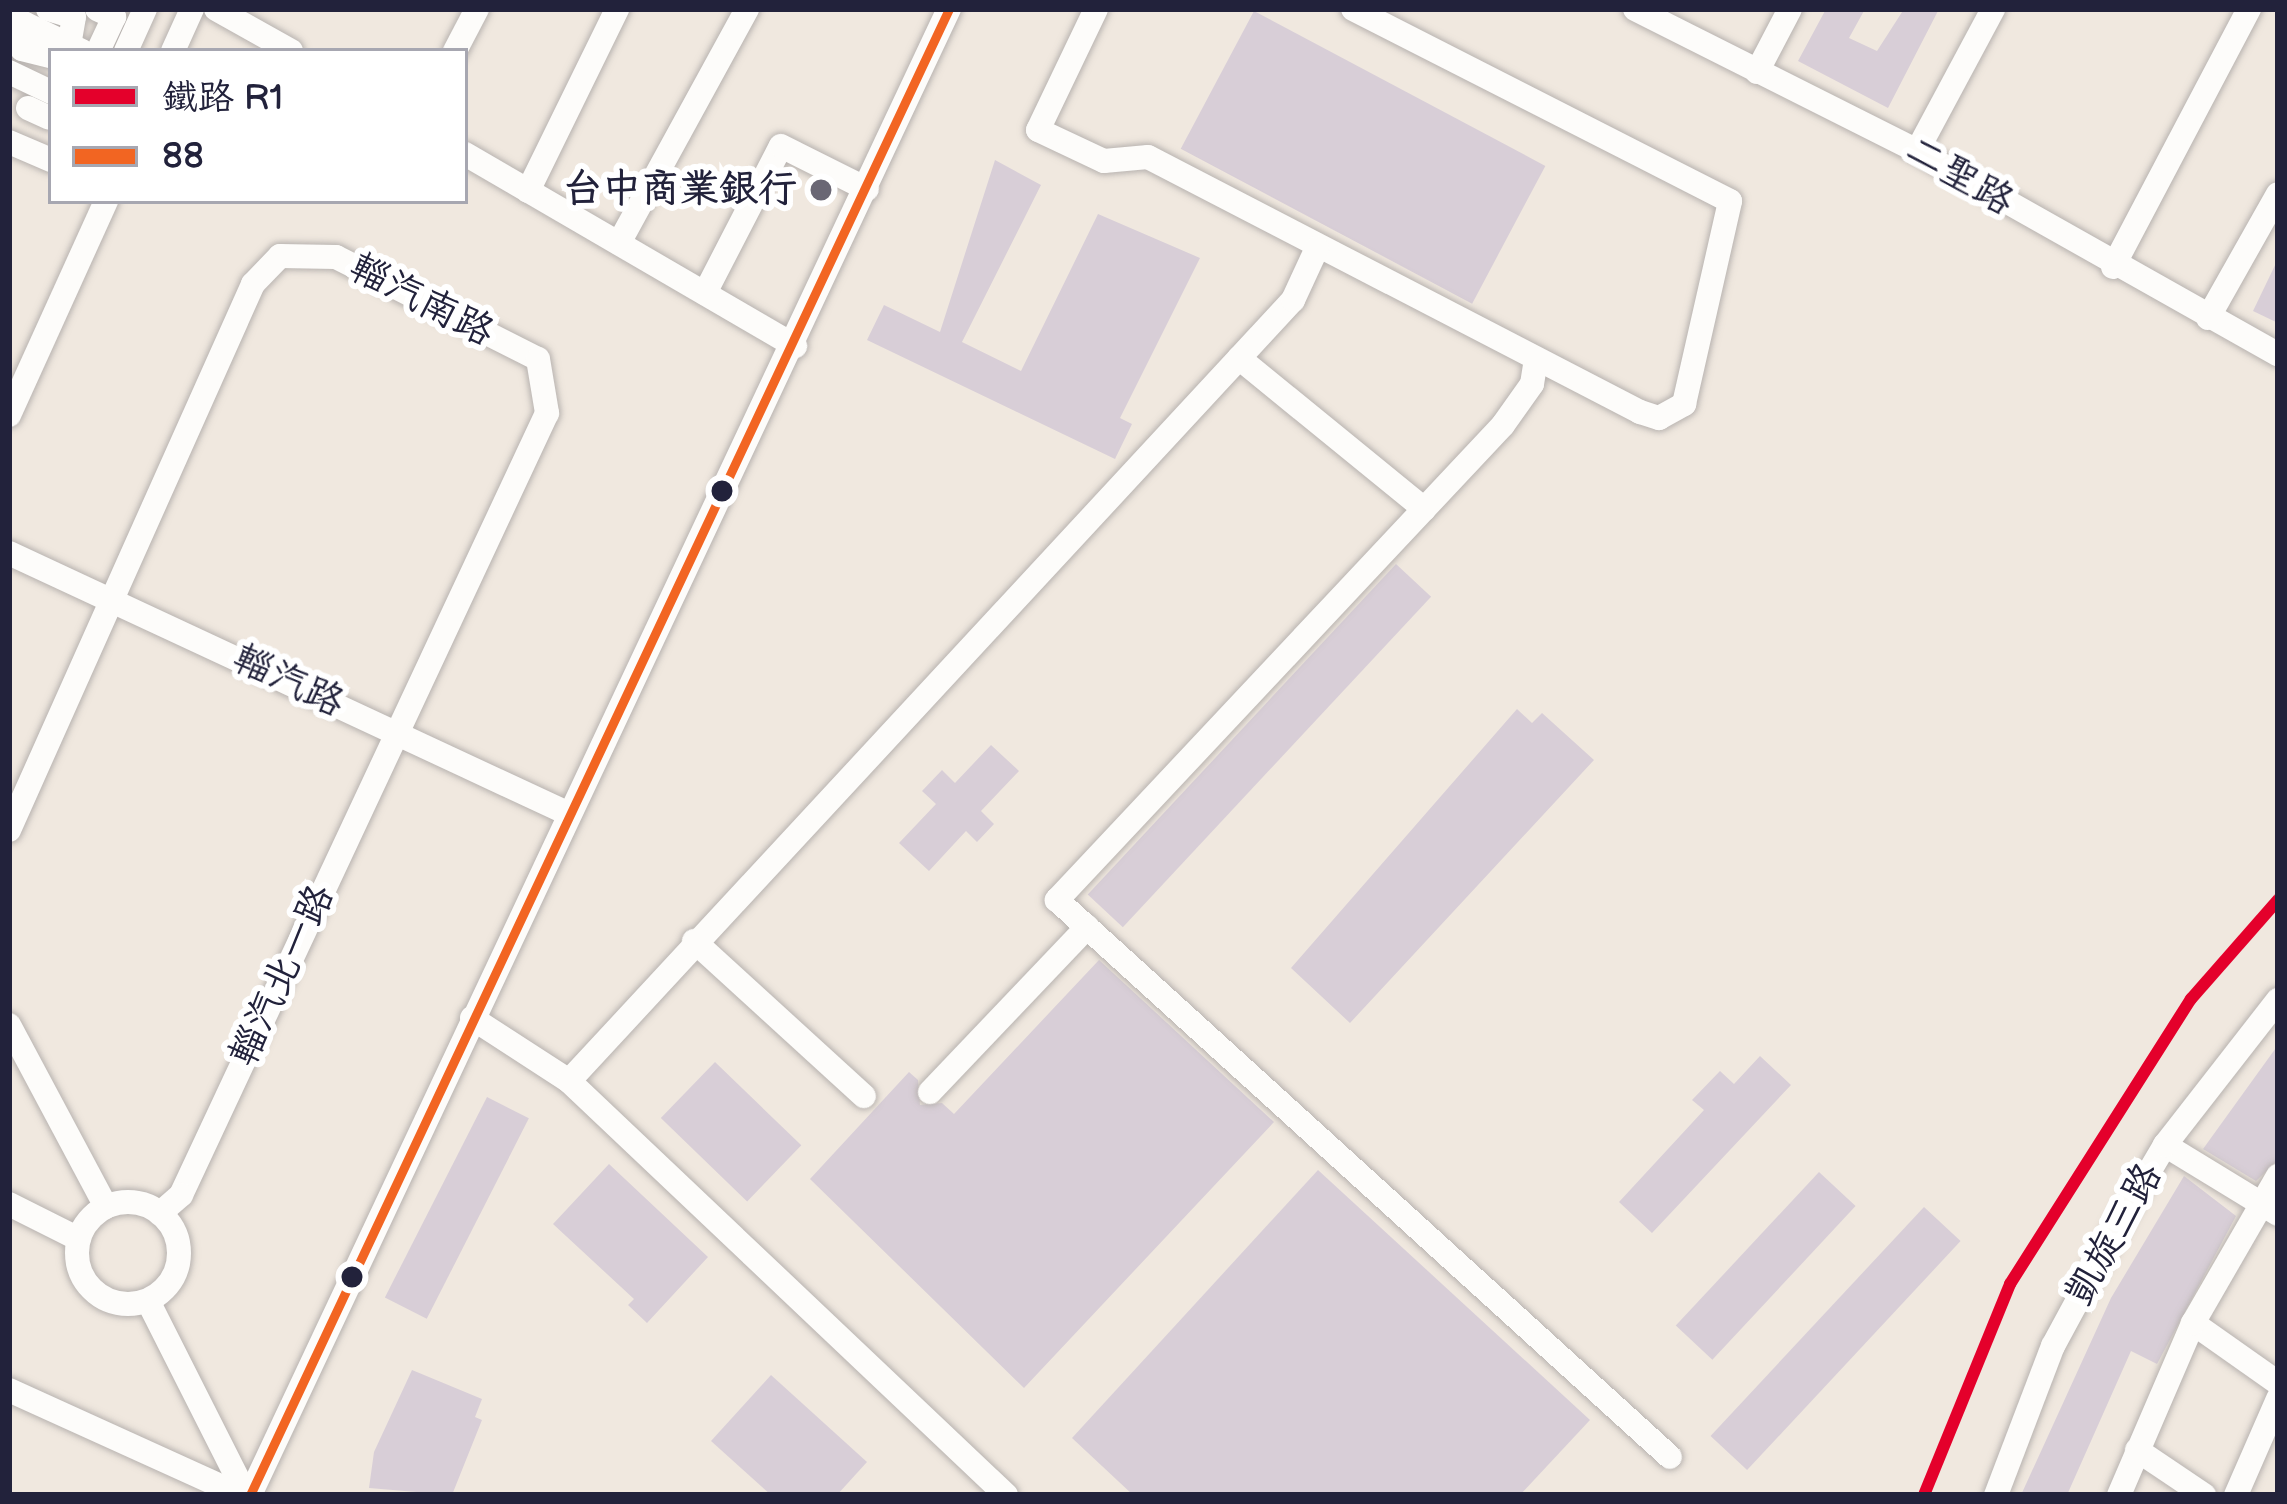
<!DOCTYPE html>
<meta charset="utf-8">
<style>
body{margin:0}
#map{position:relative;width:2287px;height:1504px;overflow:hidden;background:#f0e8df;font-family:"Balsamiq Sans","LXGW WenKai TC",sans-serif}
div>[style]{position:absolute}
.building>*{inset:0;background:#d8ced7;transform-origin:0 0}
.roads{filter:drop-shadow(0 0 3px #b8b3b0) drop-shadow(0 0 3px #b8b3b0)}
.minor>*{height:24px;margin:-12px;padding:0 12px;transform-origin:12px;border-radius:12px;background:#fdfcfa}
.minor>.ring{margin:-12px;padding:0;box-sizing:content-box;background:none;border:24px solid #fdfcfa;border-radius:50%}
.bus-1>*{height:9px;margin:-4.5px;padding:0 4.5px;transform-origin:4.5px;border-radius:4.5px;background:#f26522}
.rail-1>*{height:12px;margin:-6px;padding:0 6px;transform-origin:6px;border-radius:6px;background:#e4002b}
.dots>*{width:33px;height:33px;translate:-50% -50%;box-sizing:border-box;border:6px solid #fff;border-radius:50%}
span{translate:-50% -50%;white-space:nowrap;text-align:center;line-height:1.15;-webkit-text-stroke:12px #fff;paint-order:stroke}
.street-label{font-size:39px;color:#22223b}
.poi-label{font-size:39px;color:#22223b;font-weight:700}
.right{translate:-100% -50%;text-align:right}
.frame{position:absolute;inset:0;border:12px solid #22223b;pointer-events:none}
.legend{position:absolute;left:48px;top:48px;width:420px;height:156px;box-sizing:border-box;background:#fff;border:3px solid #a7a7b1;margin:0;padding:15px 21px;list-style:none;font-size:36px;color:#22223b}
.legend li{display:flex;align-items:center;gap:24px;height:60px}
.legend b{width:60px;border:3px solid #a7a7b1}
</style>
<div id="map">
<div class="building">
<div style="clip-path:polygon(1826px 9px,1865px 9px,1849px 38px,1877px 51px,1904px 9px,1939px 9px,1888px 108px,1798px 61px)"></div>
<div style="left:1254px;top:11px;width:330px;height:156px;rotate:28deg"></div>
<div style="clip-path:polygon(995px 160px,1041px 185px,962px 342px,1021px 371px,1098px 214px,1200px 258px,1120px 418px,1132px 424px,1115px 459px,867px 340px,884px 305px,940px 332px)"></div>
<div style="clip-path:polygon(2278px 259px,2278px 323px,2253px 311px)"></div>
<div style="left:1396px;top:564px;width:48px;height:452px;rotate:43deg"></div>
<div style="clip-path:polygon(1517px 709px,1532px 723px,1542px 713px,1594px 760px,1350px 1023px,1291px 968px)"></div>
<div style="clip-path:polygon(991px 745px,1019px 771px,981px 811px,994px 824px,977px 842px,966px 831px,929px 871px,899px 843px,936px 804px,922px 791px,942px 770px,955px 783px)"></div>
<div style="clip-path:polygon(1099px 960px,1274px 1122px,1024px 1388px,810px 1179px,909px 1072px,918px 1080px,920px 1105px,942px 1103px,954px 1114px)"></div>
<div style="clip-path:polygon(2278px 1045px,2278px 1160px,2256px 1181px,2203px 1149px)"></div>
<div style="clip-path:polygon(1760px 1056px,1791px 1085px,1652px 1233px,1619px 1202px,1704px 1110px,1692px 1100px,1720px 1071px,1734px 1084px)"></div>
<div style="left:715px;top:1062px;width:120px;height:78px;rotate:44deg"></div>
<div style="left:487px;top:1097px;width:47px;height:225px;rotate:27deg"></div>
<div style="clip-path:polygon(609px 1164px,708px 1257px,647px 1323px,628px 1305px,634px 1299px,553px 1224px)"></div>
<div style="clip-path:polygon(1318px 1170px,1590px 1420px,1520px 1495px,1133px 1495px,1072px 1438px)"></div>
<div style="left:1819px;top:1172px;width:50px;height:210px;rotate:43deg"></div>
<div style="clip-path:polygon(2184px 1176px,2236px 1216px,2157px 1364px,2131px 1351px,2067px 1495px,2021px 1495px,2111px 1298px)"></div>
<div style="left:1924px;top:1207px;width:50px;height:313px;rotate:43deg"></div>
<div style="clip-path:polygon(412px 1370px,482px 1399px,475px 1417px,482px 1420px,452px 1495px,369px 1488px,374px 1452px)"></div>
<div style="clip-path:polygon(771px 1375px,867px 1462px,837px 1495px,771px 1495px,711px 1441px)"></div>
</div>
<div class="roads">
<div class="minor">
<div style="left:48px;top:9px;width:27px;rotate:17deg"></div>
<div style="left:74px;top:17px;width:28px;rotate:100deg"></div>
<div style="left:97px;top:9px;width:19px;rotate:25deg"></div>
<div style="left:114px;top:17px;width:38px;rotate:115deg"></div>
<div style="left:216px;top:9px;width:86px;rotate:29.2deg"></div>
<div style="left:1096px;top:9px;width:134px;rotate:115.6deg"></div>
<div style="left:1038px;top:130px;width:73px;rotate:25.2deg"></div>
<div style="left:1104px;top:161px;width:44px;rotate:-5.2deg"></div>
<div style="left:1148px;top:157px;width:554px;rotate:27.4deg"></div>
<div style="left:1640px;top:412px;width:20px;rotate:18deg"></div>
<div style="left:1659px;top:418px;width:29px;rotate:-29deg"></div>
<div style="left:1684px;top:404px;width:208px;rotate:-77.2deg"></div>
<div style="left:1730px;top:201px;width:423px;rotate:-153deg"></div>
<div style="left:1635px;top:9px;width:316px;rotate:26.7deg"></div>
<div style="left:1917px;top:151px;width:414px;rotate:29.4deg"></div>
<div style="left:9px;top:16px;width:81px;rotate:25.6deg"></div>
<div style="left:25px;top:24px;width:25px;rotate:97deg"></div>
<div style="left:22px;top:49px;width:30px;rotate:14deg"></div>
<div style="left:126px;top:51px;width:46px;rotate:-65.7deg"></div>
<div style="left:173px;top:51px;width:46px;rotate:-65.7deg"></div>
<div style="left:455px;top:51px;width:47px;rotate:-62.4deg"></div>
<div style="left:9px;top:72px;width:47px;rotate:25.5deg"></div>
<div style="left:1757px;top:72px;width:71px;rotate:-62.4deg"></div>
<div style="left:28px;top:108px;width:23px;rotate:25deg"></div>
<div style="left:9px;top:142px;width:46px;rotate:23.2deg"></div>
<div style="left:1917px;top:151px;width:161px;rotate:-61.8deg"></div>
<div style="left:465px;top:154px;width:382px;rotate:30.2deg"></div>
<div style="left:528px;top:191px;width:203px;rotate:-63.9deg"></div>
<div style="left:619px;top:243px;width:267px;rotate:-61.3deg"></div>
<div style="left:2113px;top:267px;width:292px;rotate:-62.2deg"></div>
<div style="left:705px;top:293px;width:165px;rotate:-62.7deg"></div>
<div style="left:781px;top:146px;width:96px;rotate:26.6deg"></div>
<div style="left:2208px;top:318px;width:142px;rotate:-60.6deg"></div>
<div style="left:1239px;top:358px;width:239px;rotate:39.2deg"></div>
<div style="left:1536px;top:359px;width:25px;rotate:99deg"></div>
<div style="left:1532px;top:384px;width:50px;rotate:125.3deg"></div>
<div style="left:1503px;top:425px;width:652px;rotate:133.2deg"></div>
<div style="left:1057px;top:900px;width:828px;rotate:42.26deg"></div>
<div style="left:9px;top:415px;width:235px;rotate:-65.6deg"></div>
<div style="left:9px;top:553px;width:616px;rotate:24.98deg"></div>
<div style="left:9px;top:830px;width:598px;rotate:-65.92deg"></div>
<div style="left:253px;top:284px;width:39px;rotate:-46deg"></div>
<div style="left:280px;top:256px;width:56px;rotate:1deg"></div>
<div style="left:336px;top:257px;width:226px;rotate:26.8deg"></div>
<div style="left:538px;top:359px;width:55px;rotate:80.5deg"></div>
<div style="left:547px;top:413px;width:863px;rotate:115.08deg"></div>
<div style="left:181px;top:1195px;width:28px;rotate:139deg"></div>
<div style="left:694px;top:941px;width:230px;rotate:42.4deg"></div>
<div style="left:472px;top:1018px;width:116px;rotate:33deg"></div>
<div style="left:9px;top:1025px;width:206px;rotate:61.9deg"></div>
<div style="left:930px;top:1092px;width:228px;rotate:-46.4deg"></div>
<div style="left:2165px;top:1145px;width:132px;rotate:31.4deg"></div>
<div class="ring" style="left:77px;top:1202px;width:78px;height:78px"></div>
<div style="left:9px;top:1204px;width:78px;rotate:26.6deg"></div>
<div style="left:148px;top:1301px;width:217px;rotate:63.2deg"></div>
<div style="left:2193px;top:1323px;width:104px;rotate:35.2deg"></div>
<div style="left:9px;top:1390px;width:255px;rotate:24.4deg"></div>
<div style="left:2137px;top:1450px;width:81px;rotate:33.9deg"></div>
<div style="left:250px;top:1495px;width:1642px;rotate:-64.81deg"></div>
<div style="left:1006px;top:1495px;width:602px;rotate:-136.55deg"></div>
<div style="left:569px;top:1081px;width:1065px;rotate:-47.17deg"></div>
<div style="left:1293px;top:300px;width:57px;rotate:-65.2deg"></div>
<div style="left:1996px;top:1495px;width:160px;rotate:-69.1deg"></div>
<div style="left:2053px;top:1346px;width:153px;rotate:-61.6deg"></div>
<div style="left:2126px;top:1211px;width:77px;rotate:-59.4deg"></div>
<div style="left:2165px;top:1145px;width:184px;rotate:-52.1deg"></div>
<div style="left:2119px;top:1495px;width:187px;rotate:-66.7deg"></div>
<div style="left:2193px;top:1323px;width:170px;rotate:-60deg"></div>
<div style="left:2236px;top:1495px;width:105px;rotate:-66.4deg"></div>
</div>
</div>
<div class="bus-1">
<div style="left:250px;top:1495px;width:1642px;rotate:-64.81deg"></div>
</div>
<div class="rail-1">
<div style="left:1924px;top:1495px;width:228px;rotate:-67.8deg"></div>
<div style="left:2010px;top:1284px;width:338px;rotate:-57.6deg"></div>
<div style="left:2191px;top:999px;width:132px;rotate:-48.7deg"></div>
</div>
<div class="dots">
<div style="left:821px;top:190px;background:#6a6774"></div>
<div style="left:722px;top:491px;background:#22223b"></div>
<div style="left:352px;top:1277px;background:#22223b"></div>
</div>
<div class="street-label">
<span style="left:1959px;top:177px;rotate:30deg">二聖路</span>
<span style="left:421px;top:301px;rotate:27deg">輜汽南路</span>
<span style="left:288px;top:682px;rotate:25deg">輜汽路</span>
<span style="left:283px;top:976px;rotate:-65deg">輜汽北一路</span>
<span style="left:2115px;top:1235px;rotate:-61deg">凱旋三路</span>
</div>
<div class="poi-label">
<span class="right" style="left:797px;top:190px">台中商業銀行</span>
</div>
<div class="frame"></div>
<ul class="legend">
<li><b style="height:15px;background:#e4002b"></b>鐵路 R1</li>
<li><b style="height:15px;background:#f26522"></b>88</li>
</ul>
</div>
